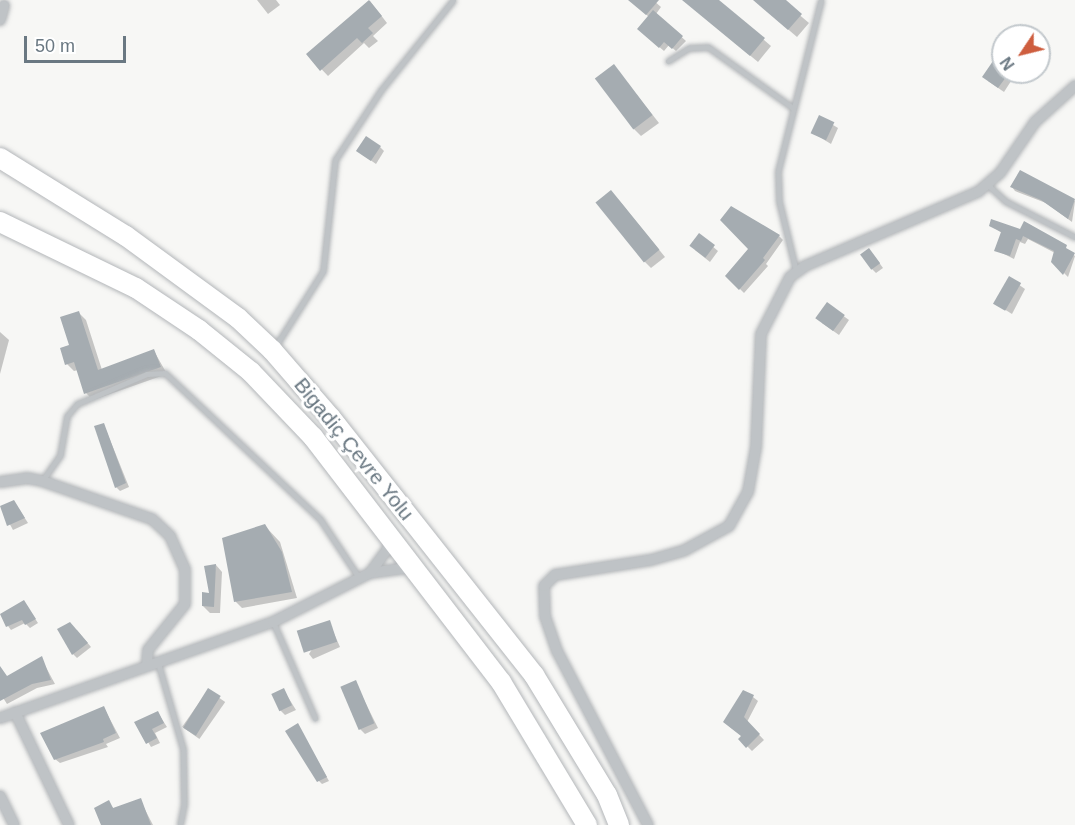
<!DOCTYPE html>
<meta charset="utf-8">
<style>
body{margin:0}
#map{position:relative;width:1075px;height:825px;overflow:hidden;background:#f7f7f5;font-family:Arial,sans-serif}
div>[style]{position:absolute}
.shadow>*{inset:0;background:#0003;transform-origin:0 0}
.building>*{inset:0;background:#a5acb1;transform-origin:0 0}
.roads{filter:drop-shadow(0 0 2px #b3b6b9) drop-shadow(0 0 2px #b3b6b9)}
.lane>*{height:5px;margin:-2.5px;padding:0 2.5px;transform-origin:2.5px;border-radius:2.5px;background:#bfc3c6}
.street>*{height:10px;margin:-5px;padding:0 5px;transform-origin:5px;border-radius:5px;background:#bfc3c6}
.highway>*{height:20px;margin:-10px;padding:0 10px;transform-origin:10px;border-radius:10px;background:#fff}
span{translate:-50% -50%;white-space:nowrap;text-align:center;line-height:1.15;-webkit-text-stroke:6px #fff;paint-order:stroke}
.street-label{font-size:21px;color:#6a7882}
.north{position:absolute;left:991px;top:24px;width:60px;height:60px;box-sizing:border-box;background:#fff;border:2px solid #c3c9cd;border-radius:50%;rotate:235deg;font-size:16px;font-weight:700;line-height:24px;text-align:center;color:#6a7882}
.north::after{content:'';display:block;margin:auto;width:21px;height:27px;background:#ce5e3f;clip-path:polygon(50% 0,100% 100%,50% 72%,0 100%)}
.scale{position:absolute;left:24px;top:36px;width:102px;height:27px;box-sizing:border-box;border:3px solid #6a7882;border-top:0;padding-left:8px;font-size:18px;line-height:21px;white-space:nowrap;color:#6a7882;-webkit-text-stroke:4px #fff;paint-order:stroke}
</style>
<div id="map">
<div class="shadow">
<div style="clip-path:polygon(257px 0,276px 0,280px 5px,268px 14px)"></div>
<div style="clip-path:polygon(629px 0,653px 0,661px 7px,656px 14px,686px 41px,676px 51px,669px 45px,664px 51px,643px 33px,649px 17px)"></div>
<div style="clip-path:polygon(683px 0,717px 0,771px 46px,758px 62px)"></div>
<div style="clip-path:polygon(754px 0,782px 0,809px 23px,797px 37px)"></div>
<div style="clip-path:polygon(370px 1px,387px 23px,373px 36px,378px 41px,369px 48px,364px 43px,328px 76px,308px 55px)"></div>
<div style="clip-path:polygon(993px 63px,1013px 78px,1004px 92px,988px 81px)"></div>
<div style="clip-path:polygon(614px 66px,659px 123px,641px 136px,634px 129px)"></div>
<div style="clip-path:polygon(820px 117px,838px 128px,831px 144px,813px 133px)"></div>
<div style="clip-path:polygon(380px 147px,384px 151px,376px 164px,363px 155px)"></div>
<div style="clip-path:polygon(1021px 172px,1075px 201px,1072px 222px,1046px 203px,1015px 191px,1012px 187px)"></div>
<div style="clip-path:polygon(618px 199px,665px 257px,651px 268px,644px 261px)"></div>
<div style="clip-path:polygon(1025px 223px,1075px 256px,1068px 277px,1053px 262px,1055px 253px,1028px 239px,1025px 244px,1020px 242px,1014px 259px,996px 250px,1002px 233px,990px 225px,1021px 231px)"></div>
<div style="clip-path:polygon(699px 235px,718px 251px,710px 262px,695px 250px)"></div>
<div style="clip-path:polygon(779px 236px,783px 240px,766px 264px,768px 266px,744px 293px,727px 276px)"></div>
<div style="clip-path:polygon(873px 254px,883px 268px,876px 273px,872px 269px)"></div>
<div style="clip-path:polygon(1009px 278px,1025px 289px,1012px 314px,996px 304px)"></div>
<div style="clip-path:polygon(827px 304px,849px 320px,839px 335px,822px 323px)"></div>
<div style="clip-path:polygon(79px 313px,86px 320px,102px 370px,154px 351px,167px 374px,93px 400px,86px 393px,78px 370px,74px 371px,67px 364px)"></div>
<div style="clip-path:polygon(0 332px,9px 340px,0 374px)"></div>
<div style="clip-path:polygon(104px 425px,129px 487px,120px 491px,116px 487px)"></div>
<div style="clip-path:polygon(14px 501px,28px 523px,13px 530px,1px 508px)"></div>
<div style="clip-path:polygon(265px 526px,280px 542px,297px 598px,242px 608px,236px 602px,224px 539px)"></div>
<div style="clip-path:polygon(216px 565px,222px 572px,220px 613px,210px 613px,203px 606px,210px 594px)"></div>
<div style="clip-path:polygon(24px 602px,38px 623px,30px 628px,25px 623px,11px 630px,8px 626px)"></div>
<div style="clip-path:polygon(329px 622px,340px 647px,313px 659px,309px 654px)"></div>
<div style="clip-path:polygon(77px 630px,91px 647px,77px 658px,73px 654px)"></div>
<div style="clip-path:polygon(41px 658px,55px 684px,37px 688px,7px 704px,0 693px,0 674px,8px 677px)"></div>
<div style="clip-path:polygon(355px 682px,378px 728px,365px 734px,360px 729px)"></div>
<div style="clip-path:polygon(283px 689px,296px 710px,285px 715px,280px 710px)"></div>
<div style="left:208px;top:690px;width:21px;height:45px;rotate:35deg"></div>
<div style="clip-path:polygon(753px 697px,758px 701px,747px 722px,764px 740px,752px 751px,740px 739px,743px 737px,729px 726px)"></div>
<div style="clip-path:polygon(104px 708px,120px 738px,106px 744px,108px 747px,60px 763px,55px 759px)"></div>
<div style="clip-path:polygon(158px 713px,167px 727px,155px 733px,160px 743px,151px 747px,137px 723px)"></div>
<div style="clip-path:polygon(298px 725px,329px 781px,322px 784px,319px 781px)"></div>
<div style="clip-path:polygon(140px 800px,153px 825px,103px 825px,108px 802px,114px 809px)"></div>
</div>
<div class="building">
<div style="clip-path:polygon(369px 0,382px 16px,368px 28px,373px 33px,362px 43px,357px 38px,320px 71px,306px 54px)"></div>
<div style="clip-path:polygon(628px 0,659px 0,646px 15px)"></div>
<div style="clip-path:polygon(682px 0,719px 0,765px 38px,750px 56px)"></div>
<div style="clip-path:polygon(753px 0,786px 0,802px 14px,788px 30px)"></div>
<div style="clip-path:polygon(653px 10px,683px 36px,672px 49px,664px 42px,659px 48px,637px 29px)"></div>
<div style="clip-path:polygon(993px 61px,1003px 72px,1009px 73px,998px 88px,982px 77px)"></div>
<div style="left:614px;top:64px;width:64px;height:24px;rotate:53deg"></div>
<div style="left:819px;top:115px;width:17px;height:20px;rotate:25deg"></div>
<div style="left:366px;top:136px;width:18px;height:18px;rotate:34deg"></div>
<div style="clip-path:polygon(1020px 170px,1075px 199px,1068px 219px,1041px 200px,1010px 187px)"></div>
<div style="left:611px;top:190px;width:77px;height:20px;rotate:51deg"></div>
<div style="clip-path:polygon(731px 206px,780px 235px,763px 258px,765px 260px,739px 290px,725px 276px,748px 249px,720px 220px)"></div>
<div style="clip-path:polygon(991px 219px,1020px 229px,1024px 221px,1067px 245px,1066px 248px,1075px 253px,1063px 275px,1051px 262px,1054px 251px,1023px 236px,1021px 241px,1016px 239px,1010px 256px,994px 251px,1001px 232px,989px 226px)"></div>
<div style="left:699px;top:233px;width:20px;height:16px;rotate:37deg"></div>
<div style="left:869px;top:248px;width:19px;height:11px;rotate:54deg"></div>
<div style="left:1009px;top:276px;width:14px;height:32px;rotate:30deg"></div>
<div style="left:827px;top:302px;width:22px;height:20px;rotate:36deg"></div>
<div style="clip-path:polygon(79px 311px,98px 370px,154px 349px,161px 367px,84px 394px,74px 362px,65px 365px,60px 348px,69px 345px,60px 317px)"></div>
<div style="clip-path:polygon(104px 423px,126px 483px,115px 488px,94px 426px)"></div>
<div style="clip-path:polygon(14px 500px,25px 518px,7px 526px,0 506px)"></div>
<div style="clip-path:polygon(265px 524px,282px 552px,292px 592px,234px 602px,222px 538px)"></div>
<div style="clip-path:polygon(216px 564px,214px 607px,202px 606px,202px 592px,209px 593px,204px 566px)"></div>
<div style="clip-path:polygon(24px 600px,36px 619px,25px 625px,22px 620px,6px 627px,0 614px)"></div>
<div style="left:330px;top:620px;width:23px;height:35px;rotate:72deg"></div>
<div style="clip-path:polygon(70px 622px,88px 643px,72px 655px,57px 629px)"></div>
<div style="clip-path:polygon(42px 656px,51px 680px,32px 684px,0 701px,0 666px,7px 676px)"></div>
<div style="left:356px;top:680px;width:47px;height:17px;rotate:67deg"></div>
<div style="left:208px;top:688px;width:15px;height:47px;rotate:32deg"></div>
<div style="left:284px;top:688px;width:19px;height:14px;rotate:65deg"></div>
<div style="clip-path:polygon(743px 690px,754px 695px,744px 717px,760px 734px,746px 748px,738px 739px,741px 736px,723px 722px)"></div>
<div style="clip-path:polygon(104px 706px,116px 733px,103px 739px,104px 742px,54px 760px,40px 733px)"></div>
<div style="clip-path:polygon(158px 711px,164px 723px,152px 729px,157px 738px,146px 744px,134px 722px)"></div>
<div style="clip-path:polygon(298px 723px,327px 777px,317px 782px,285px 731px)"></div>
<div style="clip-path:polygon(141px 798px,151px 825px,101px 825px,94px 808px,109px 800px,113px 808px)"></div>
</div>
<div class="roads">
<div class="lane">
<div style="left:668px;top:61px;width:25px;rotate:-32deg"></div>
<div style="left:689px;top:48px;width:19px;rotate:-3deg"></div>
<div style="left:708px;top:47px;width:105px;rotate:35.7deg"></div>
<div style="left:988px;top:185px;width:23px;rotate:43deg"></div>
<div style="left:1005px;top:201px;width:79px;rotate:27.2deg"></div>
<div style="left:796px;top:271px;width:72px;rotate:-103.7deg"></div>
<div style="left:779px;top:201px;width:30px;rotate:-92deg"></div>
<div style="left:778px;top:171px;width:176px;rotate:-75.9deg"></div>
<div style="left:275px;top:347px;width:90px;rotate:-57.7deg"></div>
<div style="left:323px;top:271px;width:112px;rotate:-83.8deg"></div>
<div style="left:335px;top:160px;width:84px;rotate:-56.7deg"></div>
<div style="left:381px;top:90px;width:115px;rotate:-51.3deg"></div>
<div style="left:42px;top:481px;width:32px;rotate:-55deg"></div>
<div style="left:60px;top:455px;width:40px;rotate:-80deg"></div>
<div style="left:67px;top:416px;width:16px;rotate:-50deg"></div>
<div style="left:77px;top:404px;width:76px;rotate:-23.2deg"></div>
<div style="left:147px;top:374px;width:18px;rotate:-3deg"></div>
<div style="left:165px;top:373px;width:213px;rotate:43.3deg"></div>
<div style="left:320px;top:519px;width:71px;rotate:56.5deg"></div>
<div style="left:273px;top:622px;width:105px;rotate:66.4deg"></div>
<div style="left:158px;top:663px;width:90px;rotate:73.8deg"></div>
<div style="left:183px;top:749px;width:55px;rotate:89deg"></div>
<div style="left:184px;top:804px;width:21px;rotate:101deg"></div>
</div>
<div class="street">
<div style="left:0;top:20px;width:15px;rotate:-74deg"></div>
<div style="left:0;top:482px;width:27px;rotate:-8deg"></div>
<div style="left:27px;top:478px;width:15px;rotate:11deg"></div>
<div style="left:42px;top:481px;width:116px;rotate:19.1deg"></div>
<div style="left:152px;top:519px;width:25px;rotate:43deg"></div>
<div style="left:170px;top:536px;width:36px;rotate:66deg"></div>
<div style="left:185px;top:569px;width:35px;rotate:90deg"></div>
<div style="left:185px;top:604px;width:59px;rotate:128.8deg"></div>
<div style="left:148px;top:650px;width:14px;rotate:94deg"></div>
<div style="left:370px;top:573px;width:44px;rotate:-7.8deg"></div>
<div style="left:15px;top:712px;width:125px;rotate:64.5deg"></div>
<div style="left:0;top:718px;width:289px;rotate:-19.4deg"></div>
<div style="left:273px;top:622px;width:109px;rotate:-26.8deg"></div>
<div style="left:370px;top:573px;width:41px;rotate:-54deg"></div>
<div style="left:0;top:796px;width:32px;rotate:64deg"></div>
<div style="left:648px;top:825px;width:196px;rotate:-117.6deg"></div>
<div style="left:557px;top:651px;width:37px;rotate:-109deg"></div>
<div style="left:545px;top:616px;width:30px;rotate:-92deg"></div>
<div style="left:544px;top:586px;width:16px;rotate:-45deg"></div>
<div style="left:555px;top:575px;width:97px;rotate:-8.9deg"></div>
<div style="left:651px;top:560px;width:35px;rotate:-16deg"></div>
<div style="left:685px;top:550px;width:50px;rotate:-28.6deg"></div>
<div style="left:729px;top:526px;width:39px;rotate:-61deg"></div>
<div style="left:748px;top:492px;width:46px;rotate:-79.9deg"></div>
<div style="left:756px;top:447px;width:113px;rotate:-87.5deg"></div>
<div style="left:761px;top:334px;width:64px;rotate:-63deg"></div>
<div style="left:790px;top:277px;width:19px;rotate:-36deg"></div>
<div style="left:805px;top:266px;width:188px;rotate:-23.2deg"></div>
<div style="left:978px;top:192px;width:29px;rotate:-41deg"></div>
<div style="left:1000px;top:173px;width:62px;rotate:-55.5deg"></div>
<div style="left:1035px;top:122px;width:54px;rotate:-42deg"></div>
</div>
<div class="highway">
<div style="left:0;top:158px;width:148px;rotate:31.8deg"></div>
<div style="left:126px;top:236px;width:139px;rotate:36.2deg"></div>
<div style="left:238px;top:318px;width:47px;rotate:43.3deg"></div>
<div style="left:272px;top:350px;width:90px;rotate:49.1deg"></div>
<div style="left:331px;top:418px;width:328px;rotate:51.7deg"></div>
<div style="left:534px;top:675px;width:140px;rotate:58.7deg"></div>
<div style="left:607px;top:795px;width:32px;rotate:68deg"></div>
<div style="left:0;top:222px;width:151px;rotate:25.9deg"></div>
<div style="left:136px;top:288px;width:76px;rotate:33.7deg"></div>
<div style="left:199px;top:330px;width:67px;rotate:38.9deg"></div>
<div style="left:251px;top:372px;width:90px;rotate:46.4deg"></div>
<div style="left:313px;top:437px;width:309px;rotate:52.5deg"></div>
<div style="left:501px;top:682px;width:167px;rotate:59deg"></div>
</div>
</div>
<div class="street-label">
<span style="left:354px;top:449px;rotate:51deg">Bigadiç Çevre Yolu</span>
</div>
<div class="north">N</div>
<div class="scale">50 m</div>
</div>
